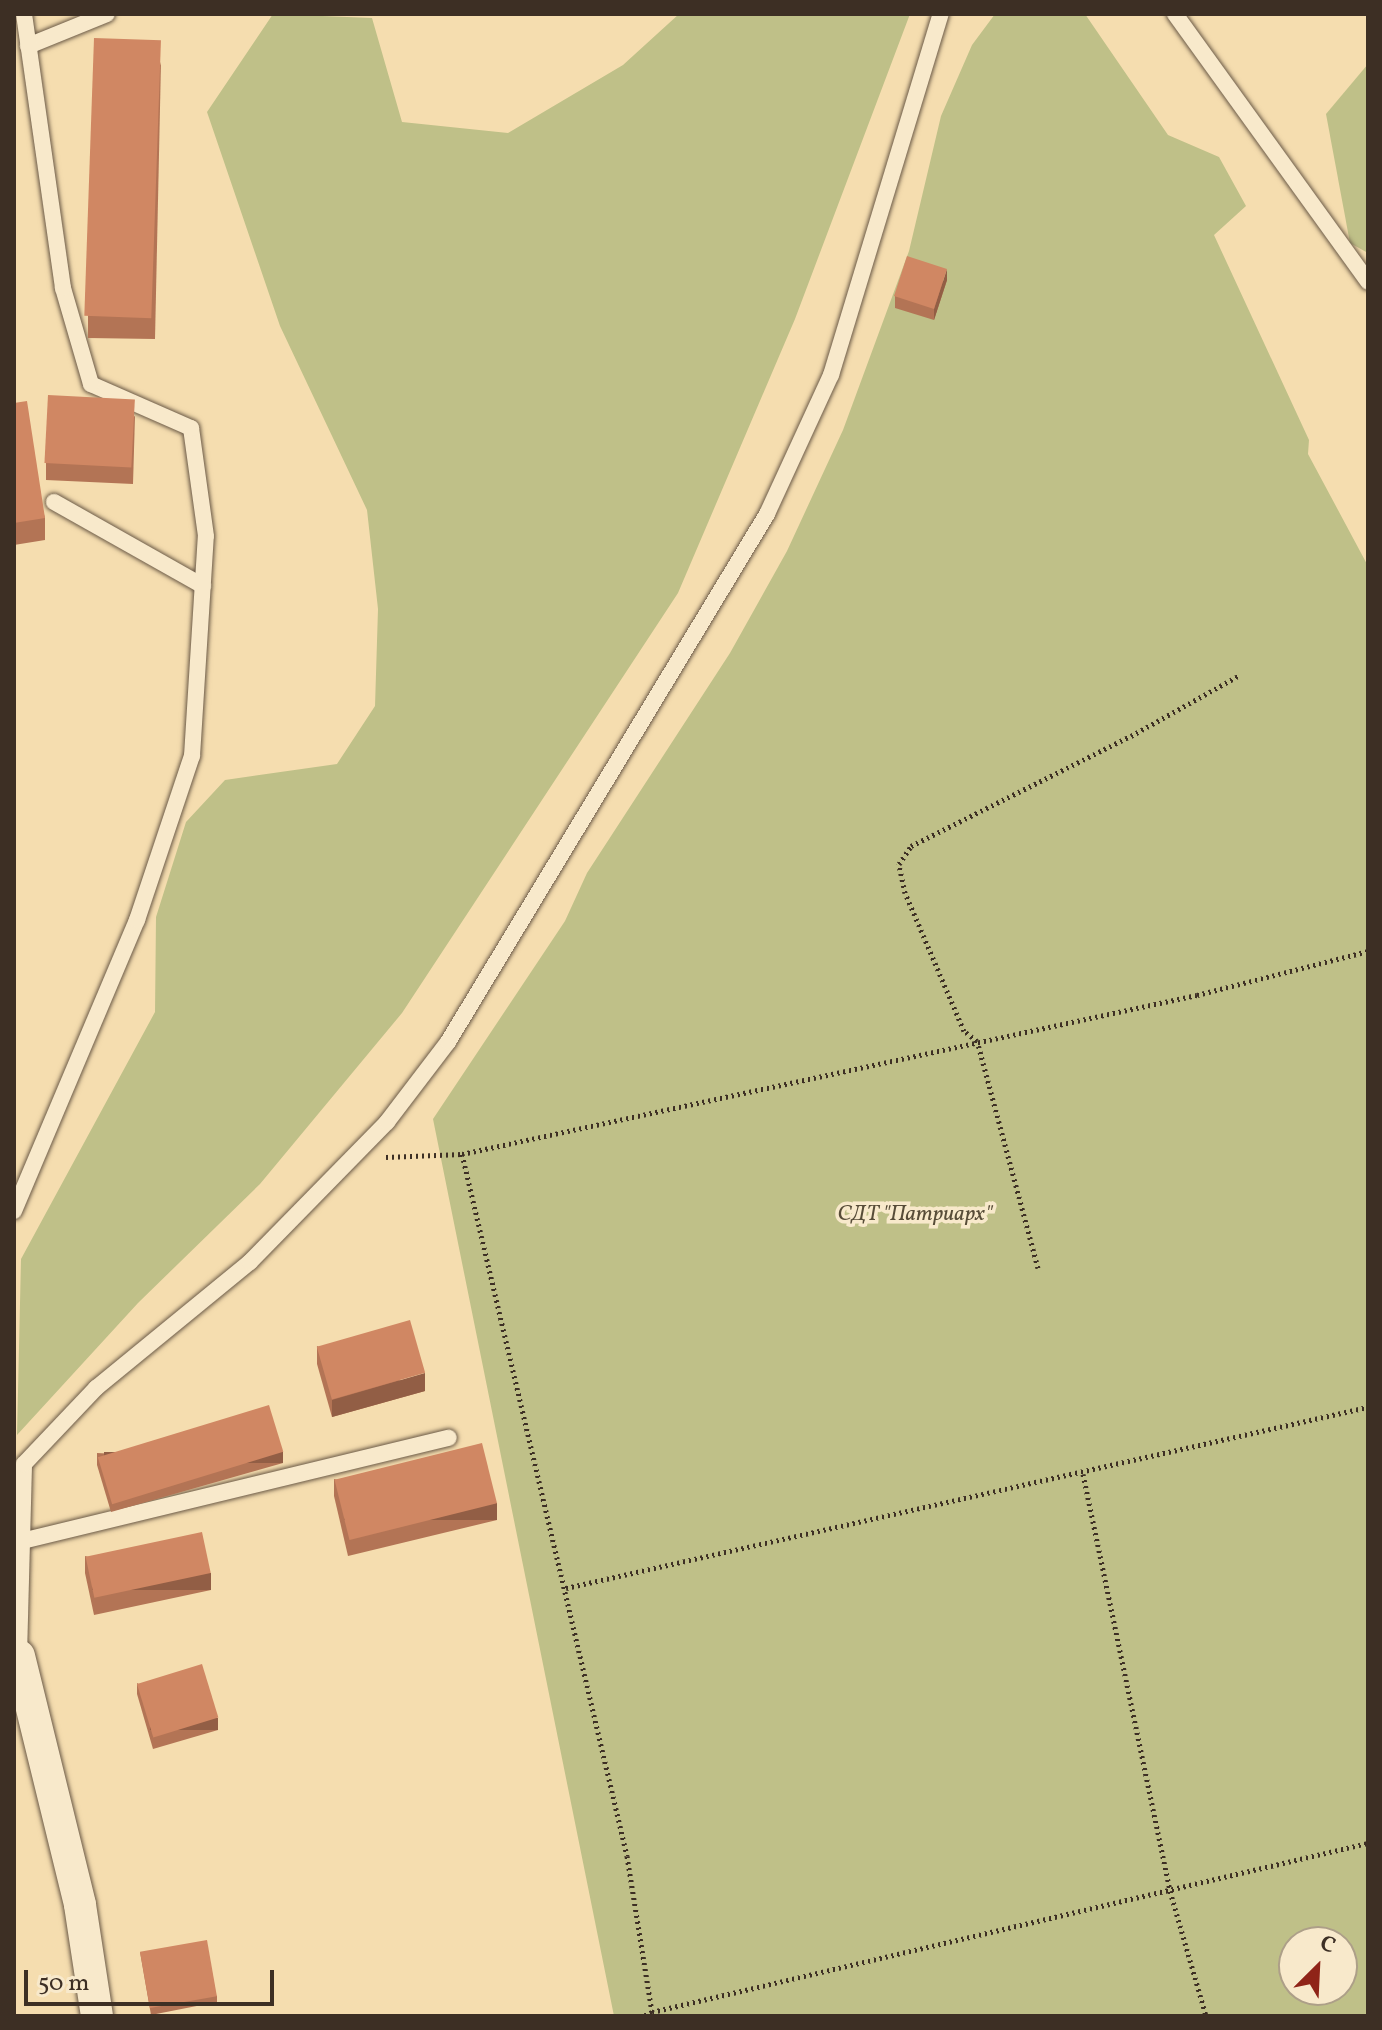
<!DOCTYPE html>
<meta charset="utf-8">
<style>
body{margin:0}
#map{position:relative;width:1382px;height:2030px;overflow:hidden;background:#f5ddaf;font-family:Vollkorn,serif}
div>[style]{position:absolute}
.green>*{inset:0;background:#bfc088}
.path>*{height:5px;margin-top:-2.5px;transform-origin:0;background:repeating-linear-gradient(90deg,#3d2f24 0 2px,transparent 0 6px)}
.roads{filter:drop-shadow(0 0 2px #6b5a47) drop-shadow(0 0 2px #6b5a47)}
.service>*{height:16px;margin:-8px;padding:0 8px;transform-origin:8px;border-radius:8px;background:#f8e9cb}
.minor>*{height:32px;margin:-16px;padding:0 16px;transform-origin:16px;border-radius:16px;background:#f8e9cb}
.wall>*{inset:0;background:#b37455}
.shaded-wall>*{inset:0;background:#925e45;transform-origin:0 0}
.building>*{inset:0;background:#d08763;transform-origin:0 0}
span{translate:-50% -50%;white-space:nowrap;text-align:center;line-height:1.15;-webkit-text-stroke:7px #f8e9cb;paint-order:stroke}
.park-label{font-size:22px;color:#574c38;font-style:italic}
.frame{position:absolute;inset:0;border:16px solid #3d2f24;pointer-events:none}
.north{position:absolute;left:1278px;top:1926px;width:80px;height:80px;box-sizing:border-box;background:#f8e9cb;border:2px solid #ad9f88;border-radius:50%;rotate:24deg;font-size:22px;font-weight:700;line-height:32px;text-align:center;color:#3d2f24}
.north::after{content:'';display:block;margin:auto;width:28px;height:36px;background:#8f2418;clip-path:polygon(50% 0,100% 100%,50% 72%,0 100%)}
.scale{position:absolute;left:24px;top:1970px;width:250px;height:36px;box-sizing:border-box;border:4px solid #3d2f24;border-top:0;padding-left:10px;font-size:24px;line-height:28px;white-space:nowrap;color:#3d2f24;-webkit-text-stroke:6px #f8e9cb;paint-order:stroke}
</style>
<div id="map">
<div class="green">
<div style="clip-path:polygon(273px 14px,372px 18px,402px 122px,508px 133px,623px 65px,679px 14px,910px 14px,795px 319px,678px 593px,402px 1013px,260px 1184px,138px 1303px,17px 1435px,21px 1259px,155px 1012px,156px 917px,186px 822px,225px 780px,337px 764px,375px 706px,378px 609px,367px 510px,280px 326px,207px 112px)"></div>
<div style="clip-path:polygon(evenodd,995px 14px,1085px 14px,1168px 135px,1219px 157px,1246px 206px,1214px 235px,1309px 440px,1308px 454px,1368px 566px,1368px 2016px,614px 2016px,433px 1119px,565px 921px,587px 873px,730px 653px,787px 551px,843px 430px,909px 251px,941px 116px,972px 45px,995px 14px,1294px 1942px,1342px 1942px,1342px 1990px,1294px 1990px,1294px 1942px)"></div>
<div style="clip-path:polygon(1368px 64px,1368px 253px,1350px 243px,1326px 114px)"></div>
</div>
<div class="path">
<div style="left:462px;top:1154px;width:721px;rotate:76.77deg"></div>
<div style="left:627px;top:1856px;width:158px;rotate:80.9deg"></div>
<div style="left:652px;top:2012px;width:10px;rotate:156deg"></div>
<div style="left:386px;top:1157px;width:76px;rotate:-2.3deg"></div>
<div style="left:462px;top:1154px;width:752px;rotate:-12.21deg"></div>
<div style="left:1197px;top:995px;width:177px;rotate:-14.4deg"></div>
<div style="left:1038px;top:1268px;width:235px;rotate:-105deg"></div>
<div style="left:977px;top:1041px;width:16px;rotate:-142deg"></div>
<div style="left:964px;top:1031px;width:150px;rotate:-113.1deg"></div>
<div style="left:905px;top:893px;width:30px;rotate:-102deg"></div>
<div style="left:899px;top:864px;width:22px;rotate:-56deg"></div>
<div style="left:911px;top:846px;width:246px;rotate:-26.6deg"></div>
<div style="left:1131px;top:736px;width:123px;rotate:-29.3deg"></div>
<div style="left:1083px;top:1474px;width:426px;rotate:78.2deg"></div>
<div style="left:1170px;top:1891px;width:130px;rotate:73.9deg"></div>
<div style="left:566px;top:1588px;width:822px;rotate:-12.72deg"></div>
<div style="left:652px;top:2012px;width:736px;rotate:-13.28deg"></div>
</div>
<div class="roads">
<div class="service">
<div style="left:1175px;top:14px;width:330px;rotate:54.2deg"></div>
<div style="left:28px;top:46px;width:85px;rotate:-22.1deg"></div>
<div style="left:54px;top:502px;width:171px;rotate:29.4deg"></div>
<div style="left:14px;top:1211px;width:316px;rotate:-67.1deg"></div>
<div style="left:137px;top:920px;width:173px;rotate:-71.5deg"></div>
<div style="left:192px;top:756px;width:220px;rotate:-86.4deg"></div>
<div style="left:206px;top:536px;width:109px;rotate:-97.9deg"></div>
<div style="left:191px;top:428px;width:109px;rotate:-156.3deg"></div>
<div style="left:91px;top:384px;width:100px;rotate:-106.3deg"></div>
<div style="left:63px;top:288px;width:277px;rotate:-98.1deg"></div>
<div style="left:22px;top:1541px;width:439px;rotate:-13.6deg"></div>
<div style="left:19px;top:1656px;width:192px;rotate:-88.5deg"></div>
<div style="left:24px;top:1464px;width:105px;rotate:-46.5deg"></div>
<div style="left:96px;top:1388px;width:199px;rotate:-39.3deg"></div>
<div style="left:250px;top:1262px;width:196px;rotate:-45.6deg"></div>
<div style="left:387px;top:1122px;width:101px;rotate:-52.7deg"></div>
<div style="left:448px;top:1042px;width:617px;rotate:-58.86deg"></div>
<div style="left:767px;top:514px;width:153px;rotate:-65.3deg"></div>
<div style="left:831px;top:375px;width:377px;rotate:-73.1deg"></div>
</div>
<div class="minor">
<div style="left:19px;top:1656px;width:256px;rotate:76.2deg"></div>
<div style="left:80px;top:1905px;width:112px;rotate:81.3deg"></div>
</div>
</div>
<div class="wall">
<div style="clip-path:polygon(161px 62px,155px 339px,88px 338px,88px 316px)"></div>
<div style="clip-path:polygon(947px 280px,934px 320px,895px 308px,895px 296px)"></div>
<div style="clip-path:polygon(14px 403px,45px 518px,45px 540px,14px 545px)"></div>
<div style="clip-path:polygon(135px 416px,133px 484px,46px 480px,46px 463px)"></div>
<div style="clip-path:polygon(317px 1346px,425px 1391px,332px 1417px,317px 1364px)"></div>
<div style="clip-path:polygon(97px 1453px,283px 1463px,111px 1512px,97px 1465px)"></div>
<div style="clip-path:polygon(334px 1479px,497px 1520px,348px 1556px,334px 1496px)"></div>
<div style="clip-path:polygon(85px 1556px,211px 1590px,94px 1615px,85px 1573px)"></div>
<div style="clip-path:polygon(137px 1683px,218px 1730px,153px 1749px,137px 1694px)"></div>
<div style="clip-path:polygon(140px 1952px,217px 1996px,217px 2002px,151px 2015px)"></div>
</div>
<div class="shaded-wall">
<div style="clip-path:polygon(947px 269px,947px 280px,934px 320px,934px 309px)"></div>
<div style="clip-path:polygon(425px 1373px,425px 1391px,332px 1417px,332px 1400px)"></div>
<div style="left:283px;top:1452px;width:11px;height:179px;rotate:90deg"></div>
<div style="left:497px;top:1503px;width:17px;height:153px;rotate:90deg"></div>
<div style="left:211px;top:1573px;width:17px;height:119px;rotate:90deg"></div>
<div style="left:218px;top:1718px;width:12px;height:68px;rotate:90deg"></div>
</div>
<div class="building">
<div style="left:94px;top:38px;width:67px;height:278px;rotate:2deg"></div>
<div style="left:907px;top:256px;width:42px;height:42px;rotate:18deg"></div>
<div style="left:48px;top:395px;width:87px;height:68px;rotate:3deg"></div>
<div style="clip-path:polygon(27px 401px,45px 518px,14px 523px,14px 403px)"></div>
<div style="left:410px;top:1320px;width:55px;height:97px;rotate:74deg"></div>
<div style="left:269px;top:1405px;width:49px;height:179px;rotate:73deg"></div>
<div style="left:482px;top:1443px;width:62px;height:152px;rotate:76deg"></div>
<div style="left:202px;top:1532px;width:42px;height:119px;rotate:78deg"></div>
<div style="left:202px;top:1664px;width:56px;height:68px;rotate:73deg"></div>
<div style="left:207px;top:1940px;width:57px;height:68px;rotate:80deg"></div>
</div>
<div class="park-label">
<span style="left:915px;top:1215px">СДТ "Патриарх"</span>
</div>
<div class="frame"></div>
<div class="north">С</div>
<div class="scale">50 m</div>
</div>
